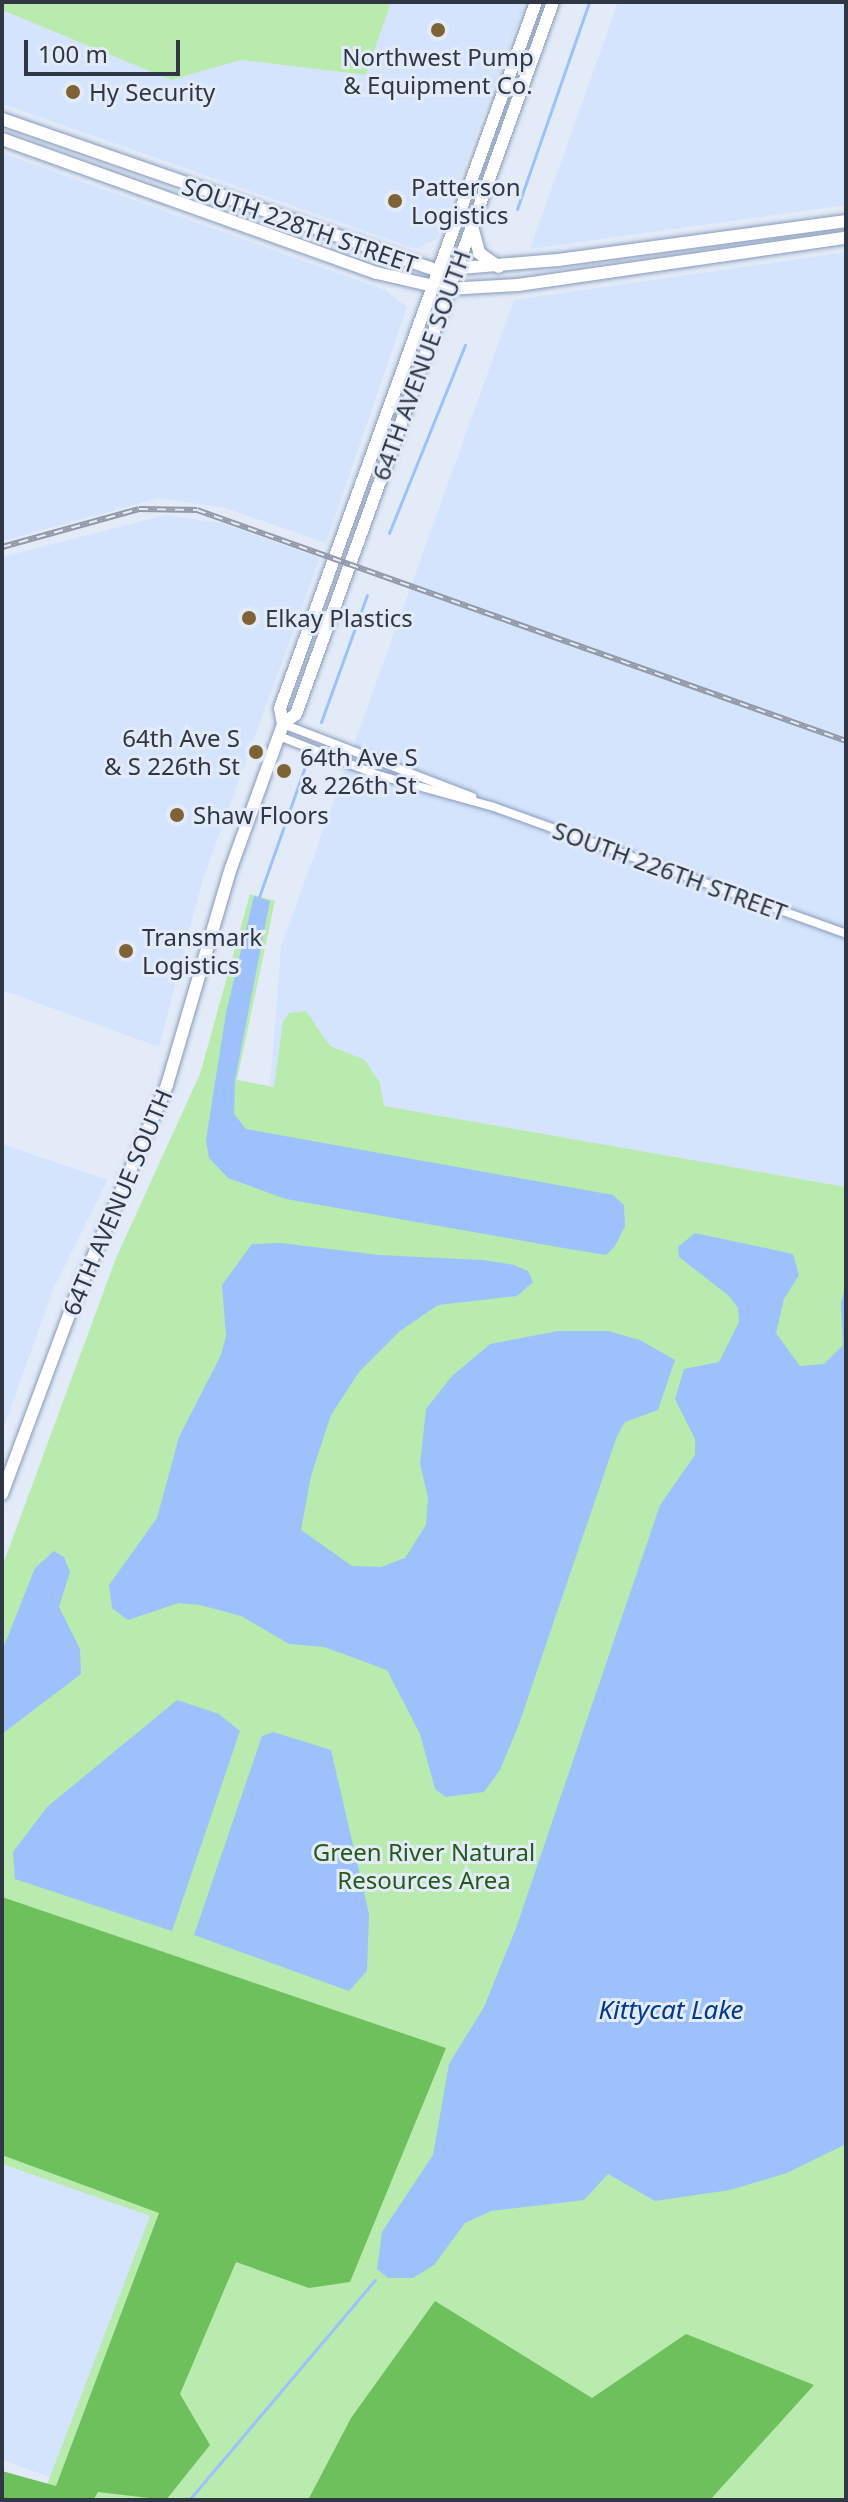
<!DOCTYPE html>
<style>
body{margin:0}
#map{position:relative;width:848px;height:2502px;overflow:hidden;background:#e3ebf8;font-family:"Noto Sans",sans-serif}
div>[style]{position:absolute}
.built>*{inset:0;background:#d5e4fd}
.green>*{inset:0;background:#b9ebaf}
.forest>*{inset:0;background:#6ec05c}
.water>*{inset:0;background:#9cc1fd}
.stream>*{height:3px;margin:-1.5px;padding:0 1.5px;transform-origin:1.5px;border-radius:1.5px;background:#9cc1fd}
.roads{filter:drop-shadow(0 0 2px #889bba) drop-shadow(0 0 2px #889bba)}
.street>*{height:8px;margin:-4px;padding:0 4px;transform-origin:4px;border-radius:4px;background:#fff}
.secondary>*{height:12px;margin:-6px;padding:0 6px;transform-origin:6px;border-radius:6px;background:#fff}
.rail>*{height:6px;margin-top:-3px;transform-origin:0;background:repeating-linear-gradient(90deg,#e3ebf8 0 9px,#9199a6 0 18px);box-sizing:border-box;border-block:2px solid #9199a6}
.dots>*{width:22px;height:22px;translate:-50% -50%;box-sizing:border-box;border:4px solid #e3ebf8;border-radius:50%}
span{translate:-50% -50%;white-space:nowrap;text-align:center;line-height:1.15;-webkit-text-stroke:6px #e3ebf8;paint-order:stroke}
.poi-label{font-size:24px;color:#2f3744}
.left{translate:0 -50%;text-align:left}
.right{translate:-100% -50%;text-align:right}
.street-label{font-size:24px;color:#2f3744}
.park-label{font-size:24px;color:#255a18}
.water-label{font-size:26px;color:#02398e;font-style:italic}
.frame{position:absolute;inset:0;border:4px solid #2f3744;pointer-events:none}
.scale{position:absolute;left:24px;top:40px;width:156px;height:36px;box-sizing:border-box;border:4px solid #2f3744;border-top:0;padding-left:10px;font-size:24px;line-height:28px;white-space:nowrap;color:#2f3744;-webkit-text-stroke:6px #e3ebf8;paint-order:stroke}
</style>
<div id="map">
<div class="built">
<div style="clip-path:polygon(391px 2px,525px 2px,437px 239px,416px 249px,2px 104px,2px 10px,171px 80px,241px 60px,366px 75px)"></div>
<div style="clip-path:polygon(618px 2px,846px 2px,846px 205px,530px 249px)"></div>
<div style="clip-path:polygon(2px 153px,385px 290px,407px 307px,326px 543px,225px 508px,159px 498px,2px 541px)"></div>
<div style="clip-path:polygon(846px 252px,846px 1187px,270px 1086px,281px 947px,514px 300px)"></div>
<div style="clip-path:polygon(166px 515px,221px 523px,320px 558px,202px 882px,159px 1047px,2px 990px,2px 557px)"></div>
<div style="clip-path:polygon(2px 1144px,108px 1180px,53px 1290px,2px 1432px)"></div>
<div style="clip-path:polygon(2px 2164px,151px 2215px,50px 2477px,2px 2460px)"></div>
</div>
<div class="green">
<div style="clip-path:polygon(2px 2px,391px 2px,366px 75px,241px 60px,171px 80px,2px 10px)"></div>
<div style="clip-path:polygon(250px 894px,275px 901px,237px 1080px,274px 1087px,283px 1022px,289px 1013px,306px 1011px,330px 1046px,365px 1060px,380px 1083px,384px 1106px,846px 1187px,846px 2500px,41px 2500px,150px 2216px,2px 2164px,2px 1567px,116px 1258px,200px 1074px)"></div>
</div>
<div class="forest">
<div style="clip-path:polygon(2px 1897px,446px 2048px,350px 2282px,309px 2288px,236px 2262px,180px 2394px,210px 2445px,166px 2500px,98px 2492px,93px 2500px,2px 2500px,2px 2471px,56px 2486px,159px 2213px,2px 2155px)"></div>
<div style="clip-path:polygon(435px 2301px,592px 2398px,686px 2334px,814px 2385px,710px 2500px,308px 2500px,351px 2418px)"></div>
</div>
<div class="water">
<div style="clip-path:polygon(254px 896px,270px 901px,235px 1080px,234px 1114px,246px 1129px,613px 1195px,624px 1205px,625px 1226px,615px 1246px,606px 1255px,569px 1249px,286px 1199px,228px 1178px,209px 1158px,206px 1140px,226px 1013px)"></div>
<div style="clip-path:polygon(695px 1233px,793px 1254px,799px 1275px,784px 1299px,776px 1333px,800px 1366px,824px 1364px,843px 1345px,841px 1303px,846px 1283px,846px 2144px,787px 2173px,730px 2190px,655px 2201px,608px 2174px,584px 2200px,491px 2211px,465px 2223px,434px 2265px,413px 2278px,388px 2278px,377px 2269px,382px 2232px,433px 2155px,449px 2064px,484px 2007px,516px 1928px,660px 1505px,695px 1455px,695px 1439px,675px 1399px,684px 1369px,719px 1362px,739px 1322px,738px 1308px,729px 1296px,679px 1257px,678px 1247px)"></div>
<div style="clip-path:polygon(281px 1243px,379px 1255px,483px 1260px,514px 1265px,528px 1271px,533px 1282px,517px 1296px,438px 1305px,400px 1331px,359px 1372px,331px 1415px,311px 1476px,301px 1530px,352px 1566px,381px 1567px,405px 1558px,426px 1525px,428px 1497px,420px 1464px,426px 1409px,452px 1376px,490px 1344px,558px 1331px,608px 1331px,640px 1340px,675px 1360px,658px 1410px,625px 1422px,617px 1436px,519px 1724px,500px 1770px,484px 1792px,446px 1797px,435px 1789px,420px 1734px,387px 1670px,324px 1647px,289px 1644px,241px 1616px,200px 1605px,179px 1603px,128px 1620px,112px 1608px,109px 1585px,157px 1518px,179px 1437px,221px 1355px,226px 1336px,222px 1285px,252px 1244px)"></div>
<div style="clip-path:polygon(54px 1551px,64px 1557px,70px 1572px,59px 1607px,80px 1649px,81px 1674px,2px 1734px,2px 1651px,35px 1568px)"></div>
<div style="clip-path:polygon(177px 1700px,219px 1714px,240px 1731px,172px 1931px,15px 1879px,13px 1852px,47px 1807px)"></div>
<div style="clip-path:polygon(273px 1732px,331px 1750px,369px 1914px,367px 1971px,349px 1991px,194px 1935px,262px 1736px)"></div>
</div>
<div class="stream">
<div style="left:517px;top:209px;width:219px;rotate:-70.8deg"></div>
<div style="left:389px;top:533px;width:203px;rotate:-68deg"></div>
<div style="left:321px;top:722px;width:135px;rotate:-70.1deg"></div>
<div style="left:259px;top:897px;width:136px;rotate:-70.6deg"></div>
<div style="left:189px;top:2500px;width:288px;rotate:-49.8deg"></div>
</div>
<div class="roads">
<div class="street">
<div style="left:283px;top:724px;width:203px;rotate:21.1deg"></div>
<div style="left:279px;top:736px;width:106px;rotate:21.5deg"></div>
<div style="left:378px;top:775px;width:120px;rotate:15.4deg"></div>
<div style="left:494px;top:807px;width:374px;rotate:19.8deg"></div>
</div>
<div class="secondary">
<div style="left:2px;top:119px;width:460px;rotate:19.2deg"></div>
<div style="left:436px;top:270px;width:122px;rotate:-4.7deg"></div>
<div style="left:558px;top:260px;width:291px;rotate:-7.7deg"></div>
<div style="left:2px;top:139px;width:398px;rotate:19.7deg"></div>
<div style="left:377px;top:273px;width:72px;rotate:12.9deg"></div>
<div style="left:447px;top:289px;width:71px;rotate:-3.2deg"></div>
<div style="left:518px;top:285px;width:331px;rotate:-8.2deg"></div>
<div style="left:472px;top:226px;width:28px;rotate:75deg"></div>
<div style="left:479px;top:253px;width:24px;rotate:35deg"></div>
<div style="left:283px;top:724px;width:16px;rotate:-38deg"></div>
<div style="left:296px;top:714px;width:757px;rotate:-70.15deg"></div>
<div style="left:2px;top:1494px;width:206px;rotate:-69.5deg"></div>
<div style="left:74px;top:1301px;width:235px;rotate:-66.7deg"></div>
<div style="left:167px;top:1085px;width:226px;rotate:-73.6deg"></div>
<div style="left:231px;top:868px;width:153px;rotate:-70.1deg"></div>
<div style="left:283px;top:724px;width:16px;rotate:-101deg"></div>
<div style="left:280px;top:708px;width:751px;rotate:-70.07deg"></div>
</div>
</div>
<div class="rail">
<div style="left:2px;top:547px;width:142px;rotate:-15.5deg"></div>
<div style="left:139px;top:509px;width:58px;rotate:1deg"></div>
<div style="left:197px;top:510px;width:689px;rotate:19.59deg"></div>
</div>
<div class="dots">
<div style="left:438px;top:30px;background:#7d6335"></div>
<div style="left:73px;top:92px;background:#7d6335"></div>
<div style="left:395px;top:201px;background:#7d6335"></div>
<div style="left:249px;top:618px;background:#7d6335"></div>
<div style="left:256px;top:752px;background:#7d6335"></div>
<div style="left:284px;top:771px;background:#7d6335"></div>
<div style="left:177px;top:815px;background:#7d6335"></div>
<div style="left:126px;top:951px;background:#7d6335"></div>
</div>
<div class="poi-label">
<span style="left:438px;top:71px">Northwest Pump<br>&amp; Equipment Co.</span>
<span class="left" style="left:89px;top:92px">Hy Security</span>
<span class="left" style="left:411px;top:201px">Patterson<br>Logistics</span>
<span class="left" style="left:265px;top:618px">Elkay Plastics</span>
<span class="right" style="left:240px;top:752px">64th Ave S<br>&amp; S 226th St</span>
<span class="left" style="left:300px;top:771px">64th Ave S<br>&amp; 226th St</span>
<span class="left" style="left:193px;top:815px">Shaw Floors</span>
<span class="left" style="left:142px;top:951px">Transmark<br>Logistics</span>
</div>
<div class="street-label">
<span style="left:300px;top:225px;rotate:19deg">SOUTH 228TH STREET</span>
<span style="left:421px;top:365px;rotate:-70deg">64TH AVENUE SOUTH</span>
<span style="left:670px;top:871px;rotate:20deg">SOUTH 226TH STREET</span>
<span style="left:117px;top:1202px;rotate:-67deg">64TH AVENUE SOUTH</span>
</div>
<div class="park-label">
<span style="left:424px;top:1866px">Green River Natural<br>Resources Area</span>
</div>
<div class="water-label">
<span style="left:671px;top:2010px">Kittycat Lake</span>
</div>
<div class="frame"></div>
<div class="scale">100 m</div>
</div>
